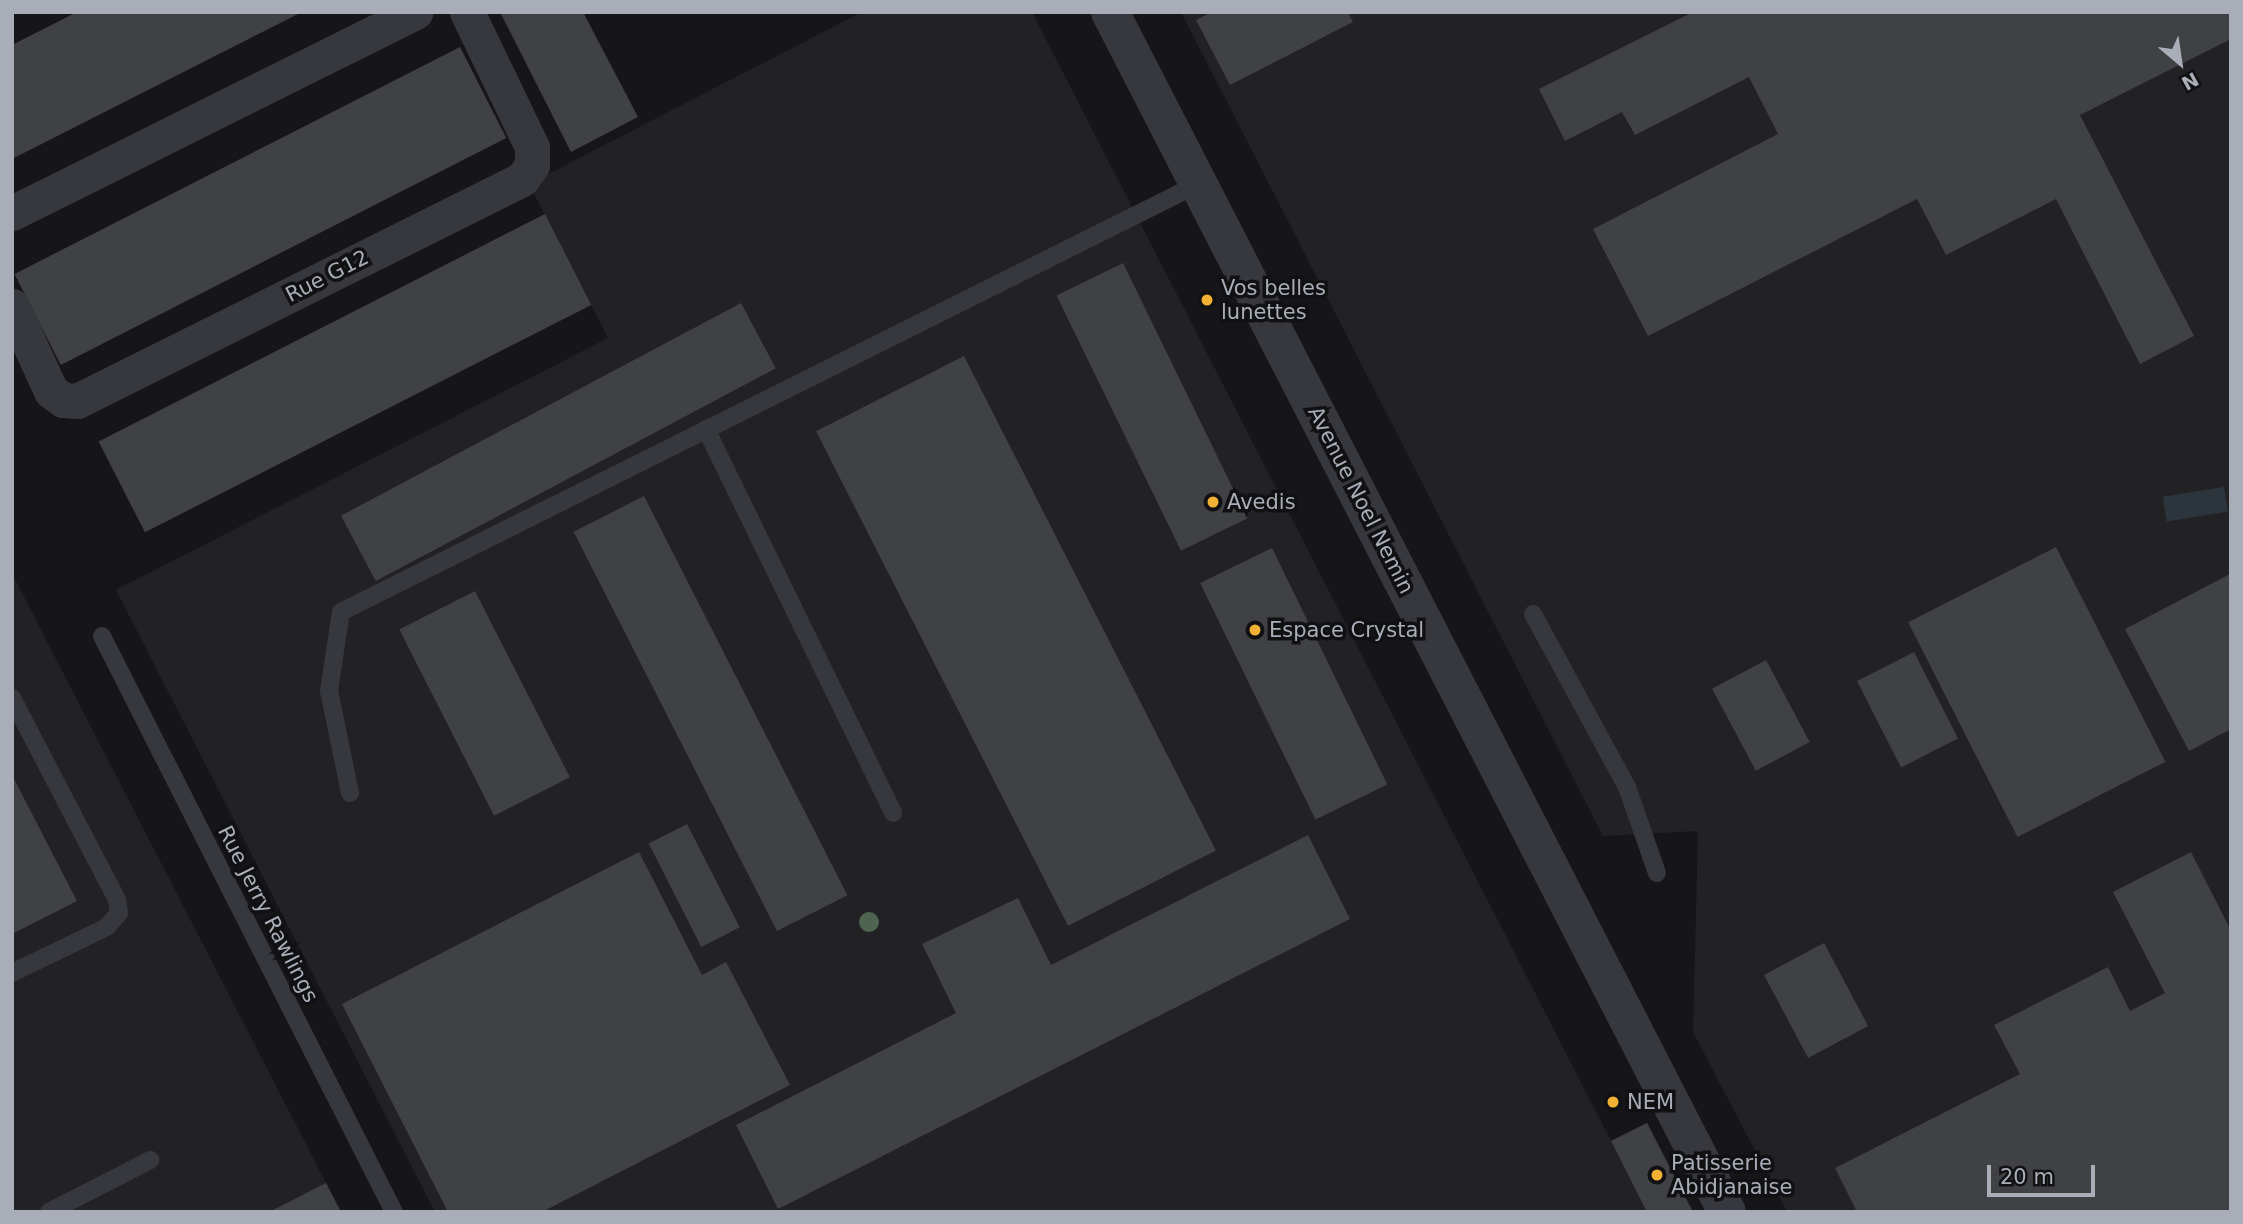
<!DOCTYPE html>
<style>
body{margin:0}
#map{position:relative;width:2243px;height:1224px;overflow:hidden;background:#161618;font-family:"DejaVu Sans",sans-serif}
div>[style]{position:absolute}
.built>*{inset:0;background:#222225}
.water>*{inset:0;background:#2c353c;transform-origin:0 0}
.building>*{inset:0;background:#404145;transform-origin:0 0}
.service>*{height:18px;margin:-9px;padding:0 9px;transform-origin:9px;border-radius:9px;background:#37383d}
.minor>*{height:35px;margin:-17.5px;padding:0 17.5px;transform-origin:17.5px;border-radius:17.5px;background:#37383d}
.tertiary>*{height:38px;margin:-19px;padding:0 19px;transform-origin:19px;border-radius:19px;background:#37383d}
.trees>*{width:20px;height:20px;margin:-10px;border-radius:50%;background:#506452}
.dots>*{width:19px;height:19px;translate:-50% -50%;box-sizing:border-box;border:4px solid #111113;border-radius:50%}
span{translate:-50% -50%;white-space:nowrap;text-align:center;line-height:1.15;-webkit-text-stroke:7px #111113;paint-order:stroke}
.street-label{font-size:21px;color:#a8adb8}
.poi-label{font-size:21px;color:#a8adb8}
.left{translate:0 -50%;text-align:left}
.frame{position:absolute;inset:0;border:14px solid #a8adb8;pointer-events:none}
.north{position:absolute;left:2145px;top:28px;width:70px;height:70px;-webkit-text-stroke:5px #111113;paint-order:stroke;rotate:151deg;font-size:19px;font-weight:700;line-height:28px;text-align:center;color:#a8adb8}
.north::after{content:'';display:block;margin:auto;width:24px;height:32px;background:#a8adb8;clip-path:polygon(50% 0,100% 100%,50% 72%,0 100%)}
.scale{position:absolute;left:1987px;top:1165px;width:108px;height:32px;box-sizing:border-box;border:4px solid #a8adb8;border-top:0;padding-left:9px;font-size:21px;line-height:24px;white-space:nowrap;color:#a8adb8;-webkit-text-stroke:5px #111113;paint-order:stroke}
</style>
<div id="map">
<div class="built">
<div style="clip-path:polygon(862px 12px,1032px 12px,1611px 1141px,1647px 1123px,1693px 1212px,435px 1212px,116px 590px,608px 338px,529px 184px)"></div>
<div style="clip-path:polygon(1181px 12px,2231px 12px,2231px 1212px,1787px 1212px,1693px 1032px,1698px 831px,1603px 836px)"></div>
<div style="clip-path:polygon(12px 573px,40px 628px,341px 1212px,12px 1212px)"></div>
</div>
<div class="water">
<div style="left:2224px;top:487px;width:25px;height:62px;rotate:81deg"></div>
</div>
<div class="building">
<div style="clip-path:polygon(77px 12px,302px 12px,12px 159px,12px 45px)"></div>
<div style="clip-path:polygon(500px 12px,583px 12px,638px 117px,571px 152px)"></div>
<div style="clip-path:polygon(1212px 12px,1348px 12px,1353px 22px,1230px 85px,1196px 20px)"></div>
<div style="clip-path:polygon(1693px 12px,2231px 12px,2231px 39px,2080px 115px,2194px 336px,2140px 364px,2056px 199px,1946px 255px,1917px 199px,1648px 336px,1593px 229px,1778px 134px,1749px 77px,1635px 135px,1622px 112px,1565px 141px,1539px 89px)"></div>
<div style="left:460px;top:47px;width:102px;height:500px;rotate:63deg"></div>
<div style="left:545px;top:214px;width:102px;height:501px;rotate:63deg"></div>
<div style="left:1123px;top:263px;width:284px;height:74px;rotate:64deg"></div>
<div style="left:741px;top:303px;width:74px;height:453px;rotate:62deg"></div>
<div style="left:964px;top:356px;width:555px;height:166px;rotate:63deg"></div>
<div style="left:644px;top:496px;width:448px;height:79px;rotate:63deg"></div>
<div style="left:2056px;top:547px;width:241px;height:166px;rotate:63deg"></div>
<div style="left:1272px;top:548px;width:263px;height:80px;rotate:64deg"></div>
<div style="clip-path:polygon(2230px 574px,2231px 729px,2189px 751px,2125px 629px)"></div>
<div style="left:475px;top:591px;width:209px;height:85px;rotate:63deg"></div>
<div style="left:1914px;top:652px;width:97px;height:64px;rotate:63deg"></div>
<div style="left:1766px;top:660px;width:93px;height:61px;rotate:62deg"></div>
<div style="clip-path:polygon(12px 775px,77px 901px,12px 934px)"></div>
<div style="left:687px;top:824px;width:116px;height:43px;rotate:63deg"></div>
<div style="clip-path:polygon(1308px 835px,1350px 919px,778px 1209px,736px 1125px,956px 1013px,922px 944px,1018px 898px,1051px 965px)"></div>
<div style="clip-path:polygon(639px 852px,702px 975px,726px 962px,790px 1085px,542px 1212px,448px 1212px,342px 1004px)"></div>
<div style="clip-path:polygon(2191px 852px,2231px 931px,2231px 1212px,1857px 1212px,1835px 1168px,2020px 1074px,1994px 1025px,2108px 967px,2130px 1011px,2165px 993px,2113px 892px)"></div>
<div style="left:1824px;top:943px;width:94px;height:68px;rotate:62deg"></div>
<div style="clip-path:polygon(1647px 1123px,1693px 1212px,1647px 1212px,1611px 1141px)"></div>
<div style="clip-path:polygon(326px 1183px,341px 1212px,269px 1212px)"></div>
</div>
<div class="service">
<div style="left:706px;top:429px;width:427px;rotate:64deg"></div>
<div style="left:1533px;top:614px;width:197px;rotate:61.5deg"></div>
<div style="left:1627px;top:787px;width:91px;rotate:70.8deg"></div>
<div style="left:102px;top:636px;width:646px;rotate:63.12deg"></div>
<div style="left:12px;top:698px;width:228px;rotate:62.5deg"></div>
<div style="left:117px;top:900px;width:13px;rotate:81deg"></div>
<div style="left:119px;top:913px;width:18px;rotate:131deg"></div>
<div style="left:107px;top:927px;width:106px;rotate:154.2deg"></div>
<div style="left:350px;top:793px;width:104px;rotate:-101.6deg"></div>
<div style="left:329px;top:691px;width:80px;rotate:-81.4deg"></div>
<div style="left:341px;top:612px;width:958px;rotate:-26.54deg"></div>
<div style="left:49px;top:1212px;width:114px;rotate:-27.2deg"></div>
</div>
<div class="minor">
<div style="left:12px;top:213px;width:451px;rotate:-26.5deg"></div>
<div style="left:12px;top:306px;width:94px;rotate:65.4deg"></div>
<div style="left:51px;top:391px;width:15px;rotate:37deg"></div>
<div style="left:63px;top:400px;width:14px;rotate:4deg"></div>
<div style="left:77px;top:401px;width:497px;rotate:-26.5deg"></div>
<div style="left:522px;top:179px;width:17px;rotate:-54deg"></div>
<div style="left:532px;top:165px;width:18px;rotate:-90deg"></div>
<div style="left:532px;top:147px;width:150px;rotate:-115.7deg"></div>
</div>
<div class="tertiary">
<div style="left:1110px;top:12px;width:1349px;rotate:62.79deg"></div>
</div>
<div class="trees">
<div style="left:869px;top:922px"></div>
</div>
<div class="dots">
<div style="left:1207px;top:300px;background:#f2b134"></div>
<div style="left:1213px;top:502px;background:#f2b134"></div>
<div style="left:1255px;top:630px;background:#f2b134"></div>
<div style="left:1613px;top:1102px;background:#f2b134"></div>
<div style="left:1657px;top:1175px;background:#f2b134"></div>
</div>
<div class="street-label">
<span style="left:327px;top:276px;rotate:-27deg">Rue G12</span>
<span style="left:1361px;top:500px;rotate:63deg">Avenue Noel Nemin</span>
<span style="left:268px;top:914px;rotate:63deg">Rue Jerry Rawlings</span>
</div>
<div class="poi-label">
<span class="left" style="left:1221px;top:300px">Vos belles<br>lunettes</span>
<span class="left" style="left:1227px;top:502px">Avedis</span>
<span class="left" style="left:1269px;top:630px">Espace Crystal</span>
<span class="left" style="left:1627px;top:1102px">NEM</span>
<span class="left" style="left:1671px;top:1175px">Patisserie<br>Abidjanaise</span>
</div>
<div class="frame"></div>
<div class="north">N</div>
<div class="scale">20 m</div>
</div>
